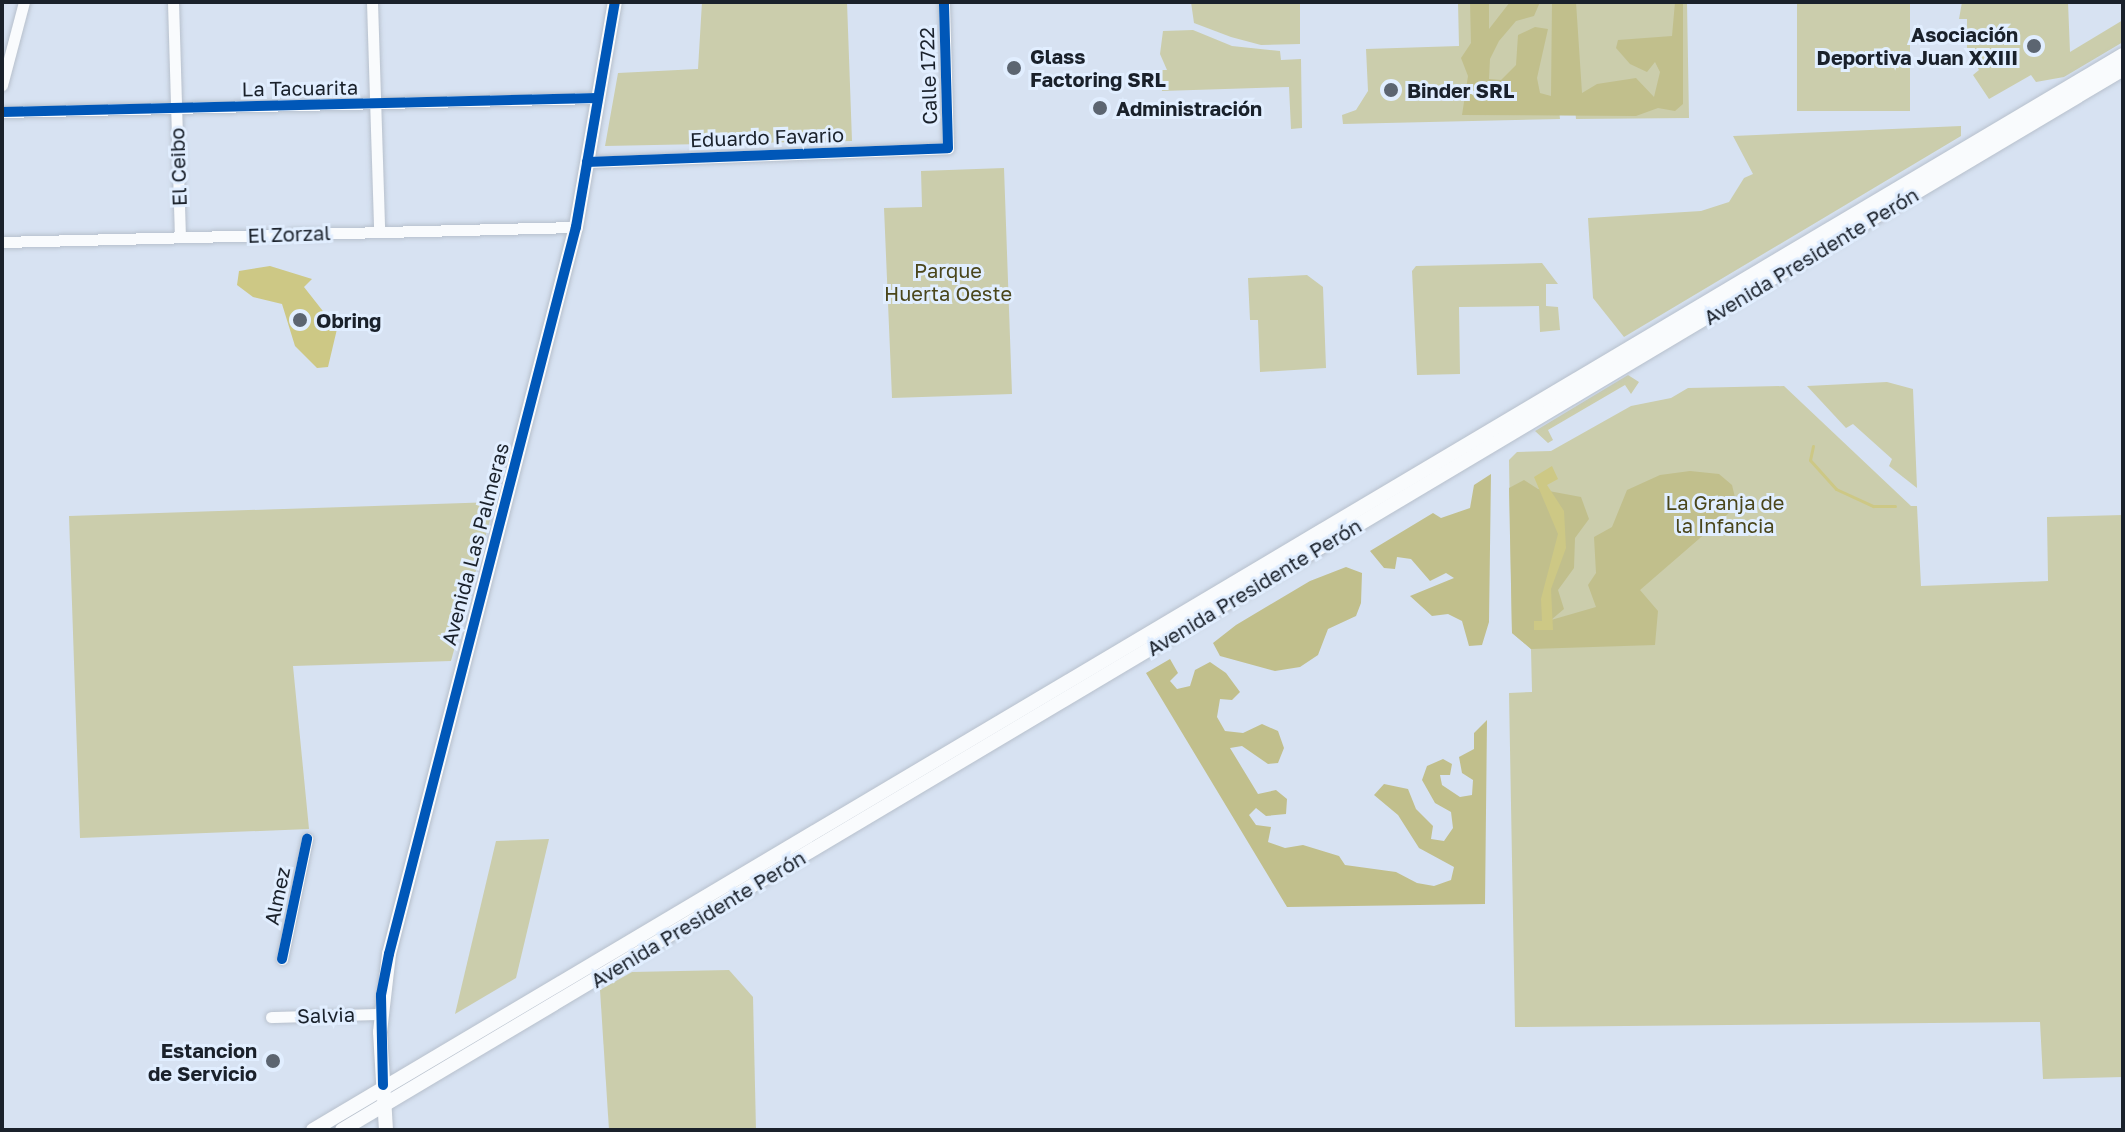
<!DOCTYPE html>
<meta charset="utf-8">
<style>
body{margin:0}
#map{position:relative;width:2125px;height:1132px;overflow:hidden;background:#d7e2f2;font-family:"Golos Text",sans-serif}
div>[style]{position:absolute}
.green>*{inset:0;background:#cbcdac;transform-origin:0 0}
.forest>*{inset:0;background:#c1bf8c}
.water>*{inset:0;background:#cdc885}
.stream>*{height:3px;margin:-1.5px;padding:0 1.5px;transform-origin:1.5px;border-radius:1.5px;background:#cdc885}
.roads{filter:drop-shadow(0 0 2px #b7c0cc) drop-shadow(0 0 2px #b7c0cc)}
.minor>*{height:11px;margin:-5.5px;padding:0 5.5px;transform-origin:5.5px;border-radius:5.5px;background:#f9fbfd}
.major>*{height:14px;margin:-7px;padding:0 7px;transform-origin:7px;border-radius:7px;background:#f9fbfd}
.cycleway>*{height:10px;margin:-5px;padding:0 5px;transform-origin:5px;border-radius:5px;background:#0057b8}
.dots>*{width:22px;height:22px;translate:-50% -50%;box-sizing:border-box;border:4px solid #e1eeff;border-radius:50%}
span{translate:-50% -50%;white-space:nowrap;text-align:center;line-height:1.15;-webkit-text-stroke:6px #e1eeff;paint-order:stroke}
.poi-label{font-size:20px;color:#1a212b;font-weight:700}
.right{translate:-100% -50%;text-align:right}
.left{translate:0 -50%;text-align:left}
.street-label{font-size:20px;color:#1a212b}
.park-label{font-size:20px;color:#4a461b}
.frame{position:absolute;inset:0;border:4px solid #1a212b;pointer-events:none}
</style>
<div id="map">
<div class="green">
<div style="clip-path:polygon(702px 2px,847px 2px,852px 141px,605px 146px,618px 73px,698px 69px)"></div>
<div style="clip-path:polygon(1191px 2px,1300px 2px,1300px 44px,1261px 45px,1231px 37px,1194px 23px)"></div>
<div style="clip-path:polygon(1458px 2px,1687px 2px,1689px 118px,1576px 119px,1571px 69px,1555px 69px,1560px 119px,1343px 124px,1342px 115px,1356px 110px,1368px 91px,1366px 49px,1459px 46px)"></div>
<div style="left:1797px;top:2px;width:113px;height:109px"></div>
<div style="clip-path:polygon(1962px 2px,2068px 2px,2070px 52px,2123px 20px,2123px 42px,2064px 77px,2036px 82px,2031px 75px,1989px 99px,1973px 75px,1979px 70px,1967px 51px,1967px 19px,1959px 19px)"></div>
<div style="clip-path:polygon(1193px 30px,1232px 46px,1280px 51px,1281px 60px,1301px 59px,1302px 128px,1291px 129px,1289px 87px,1162px 91px,1162px 70px,1167px 70px,1160px 54px,1163px 31px)"></div>
<div style="clip-path:polygon(1961px 126px,1961px 136px,1624px 337px,1593px 298px,1588px 218px,1701px 211px,1729px 202px,1744px 178px,1753px 174px,1733px 136px)"></div>
<div style="clip-path:polygon(1004px 168px,1012px 394px,892px 398px,884px 208px,922px 207px,921px 171px)"></div>
<div style="clip-path:polygon(1542px 263px,1558px 284px,1546px 284px,1546px 306px,1558px 307px,1560px 330px,1540px 332px,1539px 306px,1459px 307px,1460px 374px,1417px 375px,1412px 271px,1416px 266px)"></div>
<div style="clip-path:polygon(1307px 275px,1323px 287px,1326px 368px,1260px 372px,1258px 320px,1250px 320px,1248px 278px)"></div>
<div style="clip-path:polygon(1628px 375px,1639px 382px,1631px 394px,1625px 385px,1548px 430px,1553px 440px,1548px 443px,1535px 431px)"></div>
<div style="clip-path:polygon(1887px 382px,1913px 389px,1917px 488px,1889px 466px,1892px 459px,1853px 424px,1846px 428px,1807px 386px)"></div>
<div style="clip-path:polygon(1784px 386px,1911px 506px,1917px 506px,1921px 586px,2048px 581px,2047px 517px,2123px 515px,2123px 1077px,2043px 1079px,2040px 1022px,1515px 1027px,1509px 693px,1532px 692px,1531px 649px,1512px 633px,1509px 460px,1517px 452px,1551px 451px,1631px 406px,1671px 398px,1688px 388px)"></div>
<div style="clip-path:polygon(495px 502px,451px 661px,293px 666px,309px 829px,80px 838px,69px 516px)"></div>
<div style="clip-path:polygon(549px 839px,516px 978px,455px 1014px,496px 841px)"></div>
<div style="clip-path:polygon(729px 970px,753px 997px,756px 1130px,609px 1130px,600px 990px,632px 972px)"></div>
</div>
<div class="forest">
<div style="clip-path:polygon(1470px 2px,1489px 2px,1489px 29px,1510px 2px,1540px 2px,1534px 16px,1516px 21px,1499px 41px,1490px 59px,1489px 79px,1501px 80px,1516px 65px,1518px 35px,1535px 27px,1548px 29px,1537px 78px,1540px 93px,1551px 96px,1552px 2px,1576px 2px,1582px 93px,1597px 84px,1636px 78px,1654px 97px,1660px 72px,1655px 62px,1647px 72px,1630px 64px,1616px 48px,1618px 40px,1672px 36px,1675px 2px,1683px 2px,1683px 104px,1675px 111px,1658px 108px,1636px 116px,1462px 115px,1468px 76px,1461px 58px,1471px 43px)"></div>
<div style="clip-path:polygon(1690px 471px,1719px 474px,1732px 485px,1737px 506px,1640px 590px,1658px 611px,1655px 645px,1531px 649px,1512px 633px,1509px 488px,1524px 480px,1538px 489px,1581px 497px,1589px 519px,1575px 538px,1574px 568px,1558px 590px,1564px 609px,1551px 620px,1596px 607px,1588px 585px,1596px 573px,1594px 537px,1612px 527px,1627px 490px,1660px 475px)"></div>
<div style="clip-path:polygon(1491px 474px,1489px 622px,1482px 645px,1469px 646px,1462px 621px,1448px 614px,1432px 616px,1410px 596px,1454px 578px,1446px 573px,1430px 581px,1411px 559px,1397px 557px,1395px 569px,1384px 568px,1370px 551px,1433px 513px,1441px 518px,1470px 508px,1474px 485px)"></div>
<div style="clip-path:polygon(1346px 567px,1362px 573px,1361px 603px,1356px 616px,1328px 629px,1318px 655px,1300px 667px,1275px 671px,1220px 656px,1213px 643px,1236px 625px,1310px 581px)"></div>
<div style="clip-path:polygon(1170px 659px,1178px 673px,1170px 681px,1177px 689px,1190px 686px,1195px 670px,1210px 662px,1226px 673px,1240px 692px,1232px 700px,1220px 699px,1217px 717px,1225px 731px,1243px 733px,1262px 724px,1278px 731px,1284px 748px,1278px 763px,1268px 764px,1242px 746px,1230px 748px,1258px 794px,1276px 790px,1287px 799px,1286px 814px,1266px 816px,1256px 808px,1249px 815px,1256px 825px,1271px 827px,1268px 842px,1285px 848px,1303px 845px,1339px 856px,1345px 865px,1396px 872px,1417px 883px,1434px 886px,1451px 880px,1454px 867px,1419px 848px,1398px 815px,1374px 795px,1384px 784px,1408px 789px,1416px 809px,1433px 826px,1431px 839px,1444px 841px,1453px 828px,1451px 812px,1435px 803px,1422px 780px,1427px 766px,1443px 759px,1452px 764px,1450px 775px,1440px 775px,1442px 785px,1460px 797px,1472px 795px,1473px 780px,1462px 773px,1459px 757px,1474px 749px,1474px 733px,1487px 720px,1485px 904px,1287px 907px,1146px 673px)"></div>
</div>
<div class="water">
<div style="clip-path:polygon(270px 266px,312px 279px,304px 287px,337px 329px,328px 367px,317px 368px,295px 346px,282px 304px,253px 297px,237px 285px,239px 271px)"></div>
<div style="clip-path:polygon(1552px 466px,1558px 479px,1547px 485px,1564px 511px,1566px 548px,1551px 589px,1553px 630px,1534px 630px,1534px 621px,1542px 621px,1541px 599px,1558px 534px,1534px 477px)"></div>
</div>
<div class="stream">
<div style="left:1813px;top:446px;width:14px;rotate:102deg"></div>
<div style="left:1810px;top:460px;width:39px;rotate:48deg"></div>
<div style="left:1836px;top:489px;width:41px;rotate:24.7deg"></div>
<div style="left:1873px;top:506px;width:22px"></div>
</div>
<div class="roads">
<div class="minor">
<div style="left:173px;top:2px;width:235px;rotate:88.3deg"></div>
<div style="left:372px;top:2px;width:229px;rotate:88.2deg"></div>
<div style="left:2px;top:85px;width:86px;rotate:-75.2deg"></div>
<div style="left:2px;top:112px;width:596px;rotate:-1.35deg"></div>
<div style="left:587px;top:162px;width:361px;rotate:-2.2deg"></div>
<div style="left:948px;top:148px;width:146px;rotate:-91.6deg"></div>
<div style="left:2px;top:242px;width:574px;rotate:-1.5deg"></div>
<div style="left:282px;top:959px;width:123px;rotate:-78.2deg"></div>
<div style="left:271px;top:1017px;width:109px;rotate:-1.6deg"></div>
</div>
<div class="major">
<div style="left:313px;top:1130px;width:2105px;rotate:-30.71deg"></div>
<div style="left:342px;top:1130px;width:2073px;rotate:-30.78deg"></div>
<div style="left:386px;top:1130px;width:98px;rotate:-93.5deg"></div>
<div style="left:380px;top:1032px;width:79px;rotate:-83.4deg"></div>
<div style="left:389px;top:954px;width:751px;rotate:-75.58deg"></div>
<div style="left:576px;top:227px;width:228px;rotate:-80.2deg"></div>
</div>
</div>
<div class="cycleway">
<div style="left:2px;top:112px;width:596px;rotate:-1.35deg"></div>
<div style="left:587px;top:162px;width:361px;rotate:-2.2deg"></div>
<div style="left:948px;top:148px;width:146px;rotate:-91.6deg"></div>
<div style="left:282px;top:959px;width:123px;rotate:-78.2deg"></div>
<div style="left:383px;top:1085px;width:90px;rotate:-91.3deg"></div>
<div style="left:381px;top:995px;width:42px;rotate:-79deg"></div>
<div style="left:389px;top:954px;width:751px;rotate:-75.58deg"></div>
<div style="left:576px;top:227px;width:228px;rotate:-80.2deg"></div>
</div>
<div class="dots">
<div style="left:2034px;top:46px;background:#5c6571"></div>
<div style="left:1014px;top:68px;background:#5c6571"></div>
<div style="left:1391px;top:90px;background:#5c6571"></div>
<div style="left:1100px;top:108px;background:#5c6571"></div>
<div style="left:300px;top:320px;background:#5c6571"></div>
<div style="left:273px;top:1061px;background:#5c6571"></div>
</div>
<div class="poi-label">
<span class="right" style="left:2018px;top:46px">Asociación<br>Deportiva Juan XXIII</span>
<span class="left" style="left:1030px;top:68px">Glass<br>Factoring SRL</span>
<span class="left" style="left:1407px;top:90px">Binder SRL</span>
<span class="left" style="left:1116px;top:108px">Administración</span>
<span class="left" style="left:316px;top:320px">Obring</span>
<span class="right" style="left:257px;top:1062px">Estancion<br>de Servicio</span>
</div>
<div class="street-label">
<span style="left:928px;top:76px;rotate:-92deg">Calle 1722</span>
<span style="left:300px;top:88px;rotate:-1deg">La Tacuarita</span>
<span style="left:767px;top:137px;rotate:-2deg">Eduardo Favario</span>
<span style="left:178px;top:167px;rotate:-92deg">El Ceibo</span>
<span style="left:289px;top:234px;rotate:-2deg">El Zorzal</span>
<span style="left:1811px;top:256px;rotate:-31deg">Avenida Presidente Perón</span>
<span style="left:475px;top:544px;rotate:-75deg">Avenida Las Palmeras</span>
<span style="left:1254px;top:587px;rotate:-31deg">Avenida Presidente Perón</span>
<span style="left:277px;top:896px;rotate:-78deg">Almez</span>
<span style="left:698px;top:919px;rotate:-31deg">Avenida Presidente Perón</span>
<span style="left:326px;top:1015px;rotate:-2deg">Salvia</span>
</div>
<div class="park-label">
<span style="left:948px;top:282px">Parque<br>Huerta Oeste</span>
<span style="left:1725px;top:514px">La Granja de<br>la Infancia</span>
</div>
<div class="frame"></div>
</div>
